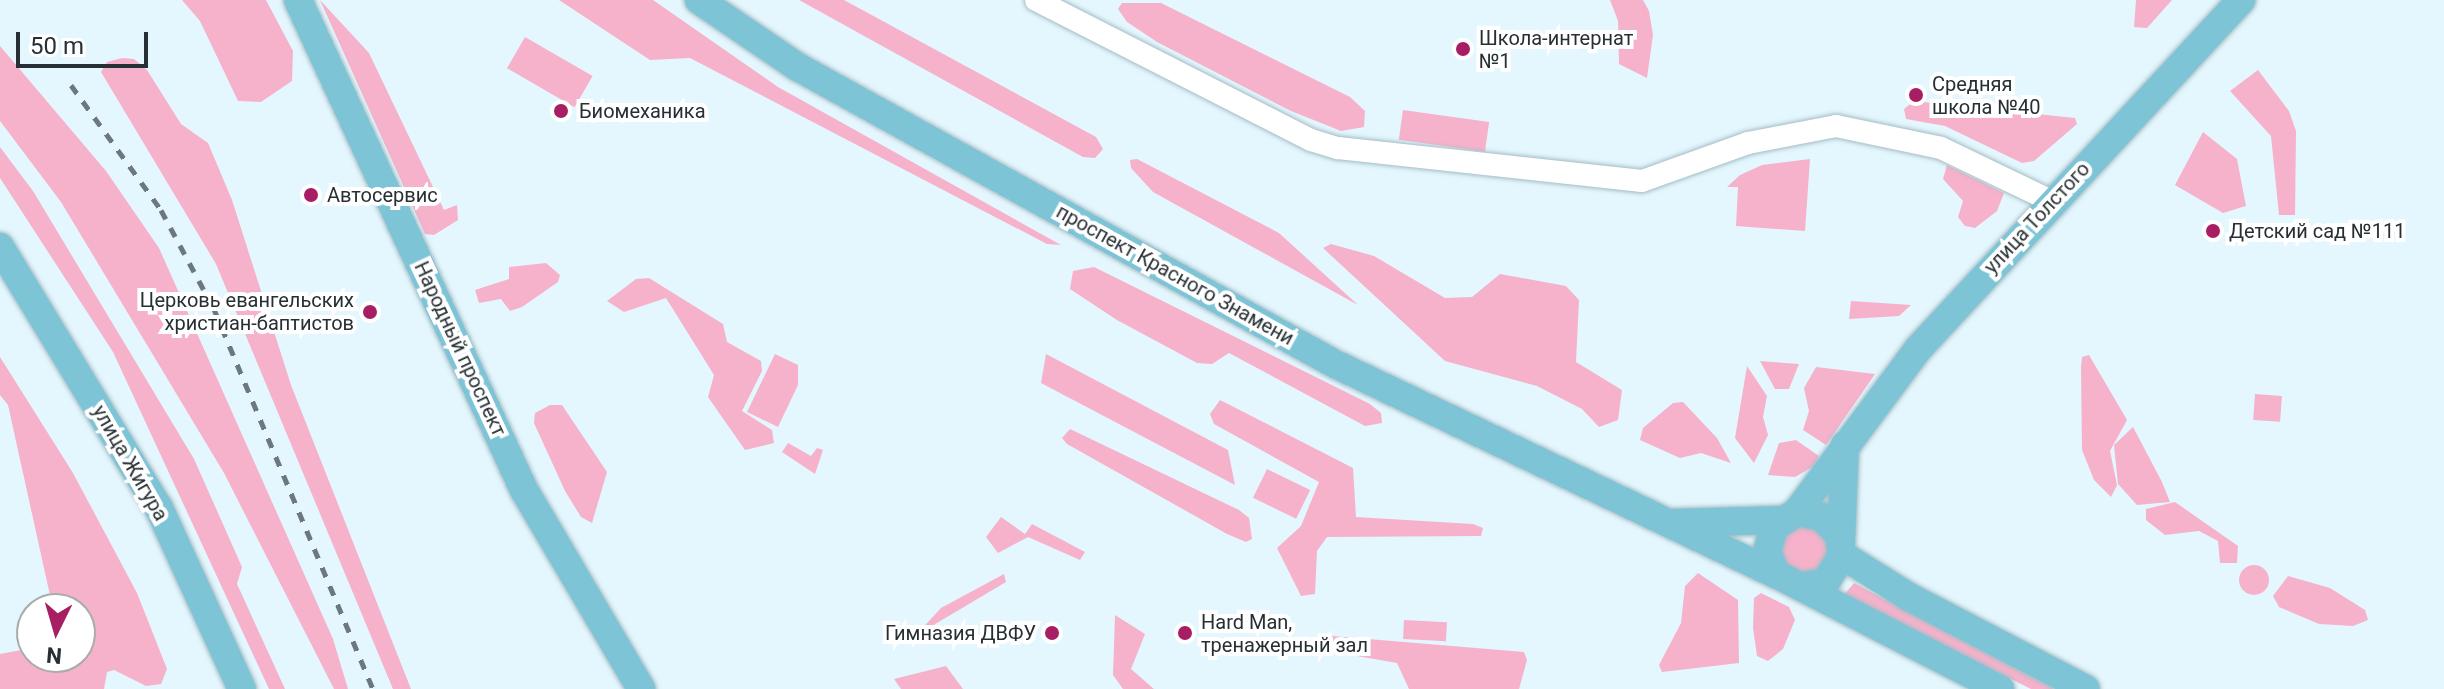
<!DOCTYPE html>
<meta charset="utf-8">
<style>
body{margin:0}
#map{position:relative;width:2444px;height:689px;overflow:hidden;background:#e4f7fe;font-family:Roboto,sans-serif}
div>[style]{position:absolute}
.green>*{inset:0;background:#f6b2cb;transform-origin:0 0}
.round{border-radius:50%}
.roads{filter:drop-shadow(0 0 2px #a5bcc4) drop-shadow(0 0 2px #a5bcc4)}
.minor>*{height:22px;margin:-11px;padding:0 11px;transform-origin:11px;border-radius:11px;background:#fff}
.major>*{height:28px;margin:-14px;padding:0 14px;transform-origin:14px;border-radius:14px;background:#7dc4d6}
.rail>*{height:5px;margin-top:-2.5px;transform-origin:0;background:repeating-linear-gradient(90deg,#6c787d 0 10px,transparent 0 20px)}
.dots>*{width:22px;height:22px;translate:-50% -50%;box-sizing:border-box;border:4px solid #fff;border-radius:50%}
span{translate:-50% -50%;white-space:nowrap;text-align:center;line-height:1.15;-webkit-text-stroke:8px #fff;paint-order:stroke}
.poi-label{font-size:20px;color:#262f33}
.left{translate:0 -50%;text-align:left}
.right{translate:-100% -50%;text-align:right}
.street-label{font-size:20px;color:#262f33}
.north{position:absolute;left:16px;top:593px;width:80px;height:80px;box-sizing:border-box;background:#fff;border:2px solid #a8acad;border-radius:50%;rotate:185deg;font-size:22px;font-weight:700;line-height:32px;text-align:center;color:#262f33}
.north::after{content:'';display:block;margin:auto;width:28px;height:36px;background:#a71e64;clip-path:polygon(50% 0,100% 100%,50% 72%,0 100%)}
.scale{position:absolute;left:16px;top:32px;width:132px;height:36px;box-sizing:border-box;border:4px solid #262f33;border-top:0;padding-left:10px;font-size:24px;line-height:28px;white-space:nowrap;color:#262f33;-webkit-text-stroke:6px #fff;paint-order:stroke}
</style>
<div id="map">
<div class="green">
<div style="clip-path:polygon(182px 0,266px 0,293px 51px,292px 81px,261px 102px,238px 101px,200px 21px)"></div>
<div style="clip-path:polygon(320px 0,369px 53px,444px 210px,457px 205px,458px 220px,434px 235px,425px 234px)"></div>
<div style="clip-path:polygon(559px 0,653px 0,778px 87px,1061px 245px,1047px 244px,690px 58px,650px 60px)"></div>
<div style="clip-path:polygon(799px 0,844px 0,1096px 137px,1103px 149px,1095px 158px,1083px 157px)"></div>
<div style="clip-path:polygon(1610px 0,1643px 0,1649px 11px,1653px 35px,1647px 78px,1619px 64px,1618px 21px)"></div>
<div style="clip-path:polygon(2136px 0,2172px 0,2147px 28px,2134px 27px)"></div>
<div style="clip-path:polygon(1122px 3px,1161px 3px,1350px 97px,1365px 111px,1364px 127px,1341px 131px,1291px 111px,1157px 42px,1127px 22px,1118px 9px)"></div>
<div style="left:525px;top:37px;width:78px;height:36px;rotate:30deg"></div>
<div style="clip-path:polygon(0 46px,106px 171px,159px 248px,333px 639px,348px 689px,334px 689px,224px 473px,61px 202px,0 121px)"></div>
<div style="clip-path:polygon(122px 58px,134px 59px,147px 70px,181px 124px,208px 143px,232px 200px,291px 385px,411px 689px,393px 689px,216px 264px,101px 72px,107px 62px)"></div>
<div style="clip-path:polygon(2258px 70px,2289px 111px,2296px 131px,2295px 215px,2279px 215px,2271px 136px,2230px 91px)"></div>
<div style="clip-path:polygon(1914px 101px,2075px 118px,2077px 124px,2034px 161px,2022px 163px,1945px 126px,1906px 119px,1904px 109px)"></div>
<div style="left:1403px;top:110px;width:87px;height:30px;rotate:8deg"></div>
<div style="clip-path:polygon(2203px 132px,2237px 159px,2246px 206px,2223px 213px,2175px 185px)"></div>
<div style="clip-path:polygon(0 147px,33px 191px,194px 459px,242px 567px,237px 584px,285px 689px,269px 689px,113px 352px,0 178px)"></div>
<div style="clip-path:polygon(1137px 159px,1279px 233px,1358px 305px,1153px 192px,1131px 168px,1130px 160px)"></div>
<div style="clip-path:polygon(1810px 159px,1805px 231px,1736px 226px,1738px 187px,1727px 187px,1740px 175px,1762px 165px)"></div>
<div style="clip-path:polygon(1947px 165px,2004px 193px,1997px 211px,1975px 228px,1965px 226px,1958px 217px,1963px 201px,1943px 179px)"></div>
<div style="clip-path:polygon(1331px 244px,1374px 256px,1445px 298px,1472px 297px,1500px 274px,1566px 286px,1579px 300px,1576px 362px,1622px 390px,1618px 420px,1599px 427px,1582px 409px,1537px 386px,1445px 361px,1323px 248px)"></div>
<div style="clip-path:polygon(546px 263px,560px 275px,558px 282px,522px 307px,510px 311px,501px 299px,479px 303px,475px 290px,509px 279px,509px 267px)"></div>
<div style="clip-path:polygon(1094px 267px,1370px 404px,1381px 413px,1382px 423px,1365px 426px,1229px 353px,1212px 364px,1197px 363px,1117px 320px,1070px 289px,1073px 271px)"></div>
<div style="clip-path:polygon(649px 278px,723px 324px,727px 342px,761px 361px,762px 371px,742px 411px,772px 430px,774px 443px,745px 450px,708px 397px,714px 375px,666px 298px,624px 312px,607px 301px,636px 279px)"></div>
<div style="clip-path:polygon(1851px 301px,1911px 305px,1899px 316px,1849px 319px)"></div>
<div style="clip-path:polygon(775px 354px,798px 365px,798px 385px,778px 427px,747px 412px)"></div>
<div style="clip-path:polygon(1046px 354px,1228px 450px,1235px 485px,1041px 383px)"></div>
<div style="clip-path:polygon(2089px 355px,2127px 420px,2110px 451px,2117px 485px,2111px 497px,2094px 480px,2082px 450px,2081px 367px,2082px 357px)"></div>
<div style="clip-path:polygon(0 357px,73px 473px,137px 593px,167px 669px,161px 684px,146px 686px,114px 670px,107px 672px,104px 689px,0 689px,0 654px,32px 648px,32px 657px,80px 657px,80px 609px,53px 609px,8px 405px,0 395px)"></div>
<div style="clip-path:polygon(1760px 361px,1799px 364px,1789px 389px,1775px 389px)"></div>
<div style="clip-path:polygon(1747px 366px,1767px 396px,1763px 417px,1768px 435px,1754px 463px,1735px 438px)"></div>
<div style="clip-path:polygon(1816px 367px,1875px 374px,1826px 445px,1803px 430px,1809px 411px,1804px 388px)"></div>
<div style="left:2255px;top:394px;width:27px;height:26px;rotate:4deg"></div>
<div style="clip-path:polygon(1220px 400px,1353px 468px,1356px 517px,1473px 524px,1483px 528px,1481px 536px,1327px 537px,1317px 551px,1315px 594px,1301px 596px,1277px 548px,1301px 526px,1319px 482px,1214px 424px,1210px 414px)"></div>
<div style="clip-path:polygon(1683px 402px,1717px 438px,1731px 463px,1701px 453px,1680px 458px,1640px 440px,1643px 428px,1673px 403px)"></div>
<div style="clip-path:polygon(550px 405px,562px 405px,607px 472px,592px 523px,581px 517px,565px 491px,534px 423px,535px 413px)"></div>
<div style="clip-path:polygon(2133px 427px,2162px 482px,2170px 502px,2137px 505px,2118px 484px,2114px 445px)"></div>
<div style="clip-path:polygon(1070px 429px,1239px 510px,1249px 518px,1252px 539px,1246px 542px,1227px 534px,1067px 444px,1062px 438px)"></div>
<div style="clip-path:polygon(1796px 440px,1819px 456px,1814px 466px,1795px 477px,1768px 475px,1779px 443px)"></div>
<div style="clip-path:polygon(788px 443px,811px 456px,817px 448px,823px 450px,815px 474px,782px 452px)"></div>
<div style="left:1267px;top:469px;width:48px;height:32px;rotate:26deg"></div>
<div style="clip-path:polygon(2175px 502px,2238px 546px,2237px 563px,2220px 563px,2218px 541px,2199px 531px,2165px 535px,2146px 520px,2146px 509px)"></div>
<div style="clip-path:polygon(1001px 517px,1025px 534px,1032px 524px,1085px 552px,1080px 560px,1028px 537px,998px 553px,986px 537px)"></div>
<div class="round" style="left:1780px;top:525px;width:48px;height:48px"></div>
<div class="round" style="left:2239px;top:565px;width:30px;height:30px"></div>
<div style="clip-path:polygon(1698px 573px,1738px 600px,1739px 663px,1662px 672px,1659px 665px,1681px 623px,1685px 586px)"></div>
<div style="clip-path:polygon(1004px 574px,1006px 582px,915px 636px,941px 608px)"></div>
<div style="clip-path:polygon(2288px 576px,2330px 588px,2365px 610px,2368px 620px,2353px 626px,2319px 624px,2279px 607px,2273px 596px)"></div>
<div style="clip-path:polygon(1854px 583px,2054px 689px,2031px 689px,1844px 595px)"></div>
<div style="clip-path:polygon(1761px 593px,1789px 607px,1795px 620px,1783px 649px,1768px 661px,1757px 656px,1753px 628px,1754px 598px)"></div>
<div style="clip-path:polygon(1115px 615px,1145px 634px,1131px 669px,1154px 689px,1123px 689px,1113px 675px)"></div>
<div style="left:1404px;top:620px;width:43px;height:19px;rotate:3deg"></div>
<div style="clip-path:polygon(1332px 636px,1524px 652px,1527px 660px,1519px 689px,1409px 689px,1397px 663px,1317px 649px,1317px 642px)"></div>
<div style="clip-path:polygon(946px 666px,963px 689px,901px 689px,894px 679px)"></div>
</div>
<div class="roads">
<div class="minor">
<div style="left:1036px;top:0;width:309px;rotate:27deg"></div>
<div style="left:1311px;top:140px;width:28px;rotate:17deg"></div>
<div style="left:1338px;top:148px;width:306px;rotate:6.2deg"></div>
<div style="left:1642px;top:181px;width:113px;rotate:-19.7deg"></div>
<div style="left:1748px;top:143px;width:90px;rotate:-10.9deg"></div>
<div style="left:1836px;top:126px;width:107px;rotate:11.8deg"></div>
<div style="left:1941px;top:148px;width:122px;rotate:25.7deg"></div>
</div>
<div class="major">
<div style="left:298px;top:0;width:540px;rotate:65.24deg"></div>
<div style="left:524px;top:490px;width:231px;rotate:59.5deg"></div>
<div style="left:699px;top:0;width:117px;rotate:34.2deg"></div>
<div style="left:796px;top:66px;width:616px;rotate:28.94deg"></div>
<div style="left:1335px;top:364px;width:488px;rotate:25.5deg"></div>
<div style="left:1776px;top:574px;width:252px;rotate:27.2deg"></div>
<div style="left:0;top:247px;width:306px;rotate:58.7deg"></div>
<div style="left:159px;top:508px;width:199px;rotate:65.4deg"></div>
<div style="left:1797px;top:512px;width:204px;rotate:-53.4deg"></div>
<div style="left:1919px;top:348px;width:474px;rotate:-47.2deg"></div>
<div style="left:1671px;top:523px;width:111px;rotate:-1.5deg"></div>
<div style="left:1841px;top:543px;width:98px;rotate:-87.7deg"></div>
<div style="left:1842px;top:555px;width:79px;rotate:32.1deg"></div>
<div style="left:1909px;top:597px;width:199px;rotate:27.5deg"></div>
<div style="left:1776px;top:574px;width:24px;rotate:-112deg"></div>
<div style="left:1767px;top:552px;width:26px;rotate:-74deg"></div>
<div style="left:1774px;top:527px;width:27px;rotate:-33deg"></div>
<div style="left:1797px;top:512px;width:25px;rotate:11deg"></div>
<div style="left:1822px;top:517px;width:25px;rotate:47deg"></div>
<div style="left:1839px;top:535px;width:20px;rotate:81deg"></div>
<div style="left:1842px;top:555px;width:31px;rotate:121deg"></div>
<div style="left:1826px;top:582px;width:25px;rotate:169deg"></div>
</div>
</div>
<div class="rail">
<div style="left:71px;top:85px;width:154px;rotate:54.2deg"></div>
<div style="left:161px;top:210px;width:112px;rotate:61.8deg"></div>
<div style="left:214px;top:309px;width:412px;rotate:67.3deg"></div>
</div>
<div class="dots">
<div style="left:1463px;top:49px;background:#a71e64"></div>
<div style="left:1916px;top:95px;background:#a71e64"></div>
<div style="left:561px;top:111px;background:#a71e64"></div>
<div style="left:311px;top:195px;background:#a71e64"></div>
<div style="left:2213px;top:231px;background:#a71e64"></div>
<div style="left:370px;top:312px;background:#a71e64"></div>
<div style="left:1052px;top:633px;background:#a71e64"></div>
<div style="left:1185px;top:633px;background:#a71e64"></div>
</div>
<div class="poi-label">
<span class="left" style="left:1479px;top:50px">Школа-интернат<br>№1</span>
<span class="left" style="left:1932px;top:96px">Средняя<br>школа №40</span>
<span class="left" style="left:579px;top:111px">Биомеханика</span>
<span class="left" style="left:327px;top:195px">Автосервис</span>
<span class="left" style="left:2229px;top:231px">Детский сад №111</span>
<span class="right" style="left:354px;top:312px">Церковь евангельских<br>христиан-баптистов</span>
<span class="left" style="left:1201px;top:634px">Hard Man,<br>тренажерный зал</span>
<span class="right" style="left:1036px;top:633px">Гимназия ДВФУ</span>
</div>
<div class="street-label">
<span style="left:2037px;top:218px;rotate:-47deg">улица Толстого</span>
<span style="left:1175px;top:275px;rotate:29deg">проспект Красного Знамени</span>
<span style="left:460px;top:349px;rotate:65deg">Народный проспект</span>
<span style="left:130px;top:463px;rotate:60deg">улица Жигура</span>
</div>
<div class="north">N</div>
<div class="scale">50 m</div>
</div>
